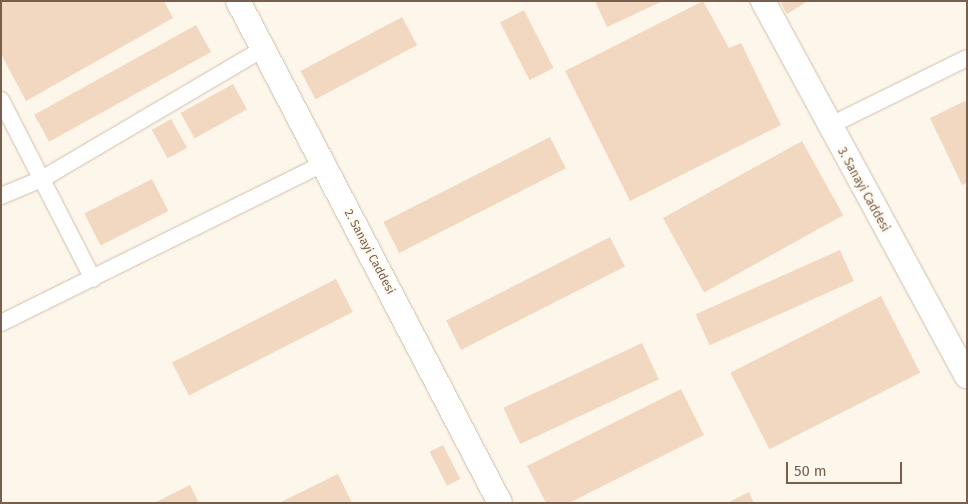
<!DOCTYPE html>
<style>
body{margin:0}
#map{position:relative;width:968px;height:504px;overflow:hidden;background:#fdf6ea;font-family:"Fira Sans",sans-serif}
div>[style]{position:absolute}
.building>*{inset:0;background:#f3d8c1;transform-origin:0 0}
.roads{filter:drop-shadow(0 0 1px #cfbfae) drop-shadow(0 0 1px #cfbfae)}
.street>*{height:16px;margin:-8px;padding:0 8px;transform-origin:8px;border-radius:8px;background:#fff}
.secondary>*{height:24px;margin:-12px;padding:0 12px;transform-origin:12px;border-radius:12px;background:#fff}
span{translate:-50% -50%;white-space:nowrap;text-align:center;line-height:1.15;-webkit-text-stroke:4px #fffaf0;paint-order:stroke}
.street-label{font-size:12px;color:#785e4c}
.frame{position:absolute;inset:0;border:2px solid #785e4c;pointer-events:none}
.scale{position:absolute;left:786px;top:462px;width:116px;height:22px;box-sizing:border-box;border:2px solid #785e4c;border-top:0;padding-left:6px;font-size:15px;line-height:18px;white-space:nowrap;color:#785e4c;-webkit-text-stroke:4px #fffaf0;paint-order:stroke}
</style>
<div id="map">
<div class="building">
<div style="clip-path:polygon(1px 1px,164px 1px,173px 18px,26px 101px,1px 54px)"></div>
<div style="clip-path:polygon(595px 1px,663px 1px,607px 27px)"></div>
<div style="clip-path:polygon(703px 1px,729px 48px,741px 43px,781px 125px,630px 201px,565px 71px)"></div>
<div style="clip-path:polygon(808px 1px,787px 14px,781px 3px,784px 1px)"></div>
<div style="left:524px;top:10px;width:65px;height:27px;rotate:63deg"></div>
<div style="left:402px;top:17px;width:32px;height:115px;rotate:62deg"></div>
<div style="left:196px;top:25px;width:31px;height:185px;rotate:61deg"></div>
<div style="left:233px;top:84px;width:29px;height:60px;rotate:61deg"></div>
<div style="clip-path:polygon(967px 100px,967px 183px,962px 185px,930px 118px)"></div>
<div style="left:171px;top:119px;width:33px;height:22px;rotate:61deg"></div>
<div style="left:550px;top:137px;width:35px;height:187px;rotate:63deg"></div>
<div style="left:802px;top:141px;width:85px;height:159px;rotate:61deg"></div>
<div style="left:152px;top:179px;width:36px;height:76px;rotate:63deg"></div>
<div style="left:610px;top:237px;width:33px;height:184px;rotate:63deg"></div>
<div style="left:840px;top:250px;width:34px;height:158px;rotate:66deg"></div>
<div style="left:336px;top:279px;width:37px;height:184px;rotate:63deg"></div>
<div style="left:881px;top:296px;width:86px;height:169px;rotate:63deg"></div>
<div style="left:642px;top:343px;width:40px;height:153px;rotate:65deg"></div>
<div style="clip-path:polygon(681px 389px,704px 435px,569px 503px,546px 503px,527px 466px)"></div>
<div style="left:443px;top:445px;width:38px;height:15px;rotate:63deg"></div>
<div style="clip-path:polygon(338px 474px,352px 503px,279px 503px)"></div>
<div style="clip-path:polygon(190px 485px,199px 503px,154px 503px)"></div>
<div style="clip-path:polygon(749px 492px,754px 503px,727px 503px)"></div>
</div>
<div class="roads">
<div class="street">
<div style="left:1px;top:100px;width:201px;rotate:62.8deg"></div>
<div style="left:829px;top:126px;width:154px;rotate:-26.2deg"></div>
<div style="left:1px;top:196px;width:44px;rotate:-22.5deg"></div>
<div style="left:42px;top:179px;width:256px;rotate:-30.5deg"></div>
<div style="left:1px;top:323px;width:359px;rotate:-26.3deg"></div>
</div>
<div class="secondary">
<div style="left:238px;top:1px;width:566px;rotate:62.44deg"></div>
<div style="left:763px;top:1px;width:427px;rotate:61.5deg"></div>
</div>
</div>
<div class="street-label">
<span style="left:863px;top:190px;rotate:61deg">3. Sanayi Caddesi</span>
<span style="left:369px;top:252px;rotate:62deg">2. Sanayi Caddesi</span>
</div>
<div class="frame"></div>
<div class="scale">50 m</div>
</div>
